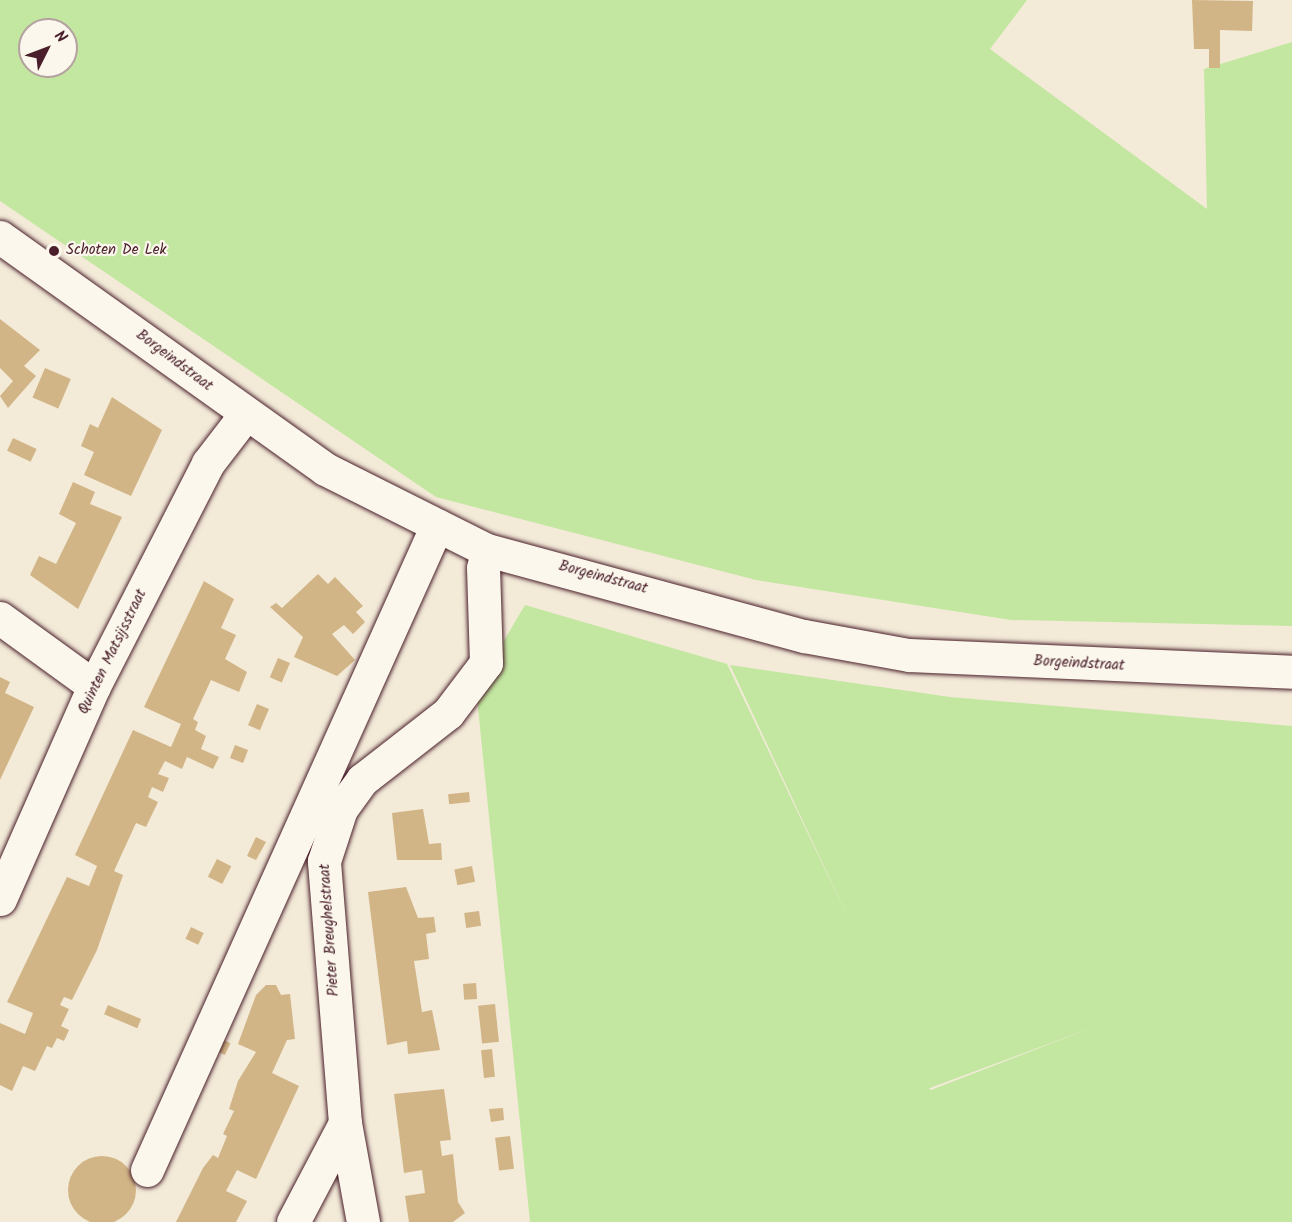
<!DOCTYPE html>
<style>
body{margin:0}
#map{position:relative;width:1292px;height:1222px;overflow:hidden;background:#f3ead8;font-family:Kalam,sans-serif}
div>[style]{position:absolute}
.green>*{inset:0;background:#c3e7a1}
.building>*{inset:0;background:#d2b586;transform-origin:0 0}
.round{border-radius:50%}
.roads{filter:drop-shadow(0 0 2px #4a1f2b) drop-shadow(0 0 2px #4a1f2b)}
.minor>*{height:33px;margin:-16.5px;padding:0 16.5px;transform-origin:16.5px;border-radius:16.5px;background:#fbf7ec}
.dots>*{width:16px;height:16px;translate:-50% -50%;box-sizing:border-box;border:3px solid #fbf7ec;border-radius:50%}
span{translate:-50% -50%;white-space:nowrap;text-align:center;line-height:1.15;-webkit-text-stroke:4.5px #fbf7ec;paint-order:stroke}
.poi-label{font-size:15px;color:#4a1f2b}
.left{translate:0 -50%;text-align:left}
.street-label{font-size:15px;color:#4a1f2b}
.north{position:absolute;left:18px;top:18px;width:60px;height:60px;box-sizing:border-box;background:#fbf7ec;border:2px solid #b4a19f;border-radius:50%;rotate:48deg;font-size:16px;font-weight:700;line-height:24px;text-align:center;color:#4a1f2b}
.north::after{content:'';display:block;margin:auto;width:21px;height:27px;background:#4a1f2b;clip-path:polygon(50% 0,100% 100%,50% 72%,0 100%)}
</style>
<div id="map">
<div class="green">
<div style="clip-path:polygon(evenodd,0 0,1027px 0,990px 49px,1207px 209px,1204px 69px,1292px 42px,1292px 626px,1011px 620px,756px 580px,436px 497px,0 201px,0 0,30px 30px,66px 30px,66px 66px,30px 66px,30px 30px)"></div>
<div style="clip-path:polygon(evenodd,525px 605px,727px 664px,852px 926px,730px 665px,950px 697px,1292px 726px,1292px 1222px,530px 1222px,476px 688px,525px 605px,1096px 1026px,931px 1090px,929px 1088px,930px 1088px,1096px 1026px)"></div>
</div>
<div class="building">
<div style="clip-path:polygon(1192px 0,1253px 1px,1252px 31px,1220px 30px,1220px 68px,1209px 68px,1209px 49px,1194px 49px)"></div>
<div style="clip-path:polygon(0 319px,40px 350px,24px 366px,36px 376px,8px 408px,0 396px,13px 381px,0 368px)"></div>
<div style="left:45px;top:368px;width:28px;height:32px;rotate:23deg"></div>
<div style="clip-path:polygon(112px 397px,162px 430px,131px 496px,84px 475px,94px 452px,81px 446px,90px 424px,98px 428px)"></div>
<div style="left:13px;top:438px;width:26px;height:14px;rotate:25deg"></div>
<div style="clip-path:polygon(73px 482px,95px 492px,90px 504px,122px 517px,78px 609px,30px 575px,39px 556px,56px 564px,76px 523px,59px 514px)"></div>
<div style="clip-path:polygon(318px 574px,328px 584px,335px 577px,363px 606px,356px 612px,365px 622px,353px 634px,344px 625px,332px 634px,355px 660px,337px 676px,294px 657px,303px 637px,270px 607px,276px 603px,282px 608px)"></div>
<div style="clip-path:polygon(204px 581px,234px 599px,221px 628px,236px 635px,225px 659px,247px 672px,239px 692px,211px 680px,193px 719px,198px 722px,195px 730px,206px 736px,201px 749px,219px 757px,213px 769px,187px 757px,182px 769px,165px 761px,158px 774px,169px 778px,163px 792px,152px 787px,148px 797px,158px 802px,146px 827px,136px 823px,114px 871px,123px 875px,97px 950px,72px 1000px,64px 997px,60px 1005px,69px 1009px,61px 1026px,69px 1030px,64px 1041px,57px 1038px,52px 1048px,47px 1046px,35px 1071px,23px 1066px,12px 1091px,0 1085px,0 1023px,25px 1034px,33px 1013px,7px 1002px,67px 877px,89px 886px,97px 866px,75px 855px,133px 730px,171px 747px,181px 724px,144px 707px)"></div>
<div style="left:278px;top:658px;width:13px;height:21px;rotate:23deg"></div>
<div style="clip-path:polygon(0 677px,10px 682px,5px 693px,34px 707px,0 780px)"></div>
<div style="left:257px;top:704px;width:13px;height:23px;rotate:23deg"></div>
<div style="left:235px;top:745px;width:14px;height:14px;rotate:21deg"></div>
<div style="left:469px;top:792px;width:10px;height:21px;rotate:84deg"></div>
<div style="clip-path:polygon(423px 809px,429px 844px,441px 843px,442px 860px,397px 860px,392px 813px)"></div>
<div style="clip-path:polygon(256px 837px,266px 842px,256px 860px,247px 856px)"></div>
<div style="left:217px;top:859px;width:16px;height:20px;rotate:27deg"></div>
<div style="left:472px;top:866px;width:16px;height:18px;rotate:79deg"></div>
<div style="clip-path:polygon(406px 887px,418px 918px,434px 917px,436px 932px,426px 934px,429px 959px,414px 961px,422px 1012px,432px 1010px,440px 1050px,408px 1054px,407px 1041px,387px 1045px,368px 892px)"></div>
<div style="left:479px;top:911px;width:15px;height:15px;rotate:82deg"></div>
<div style="left:191px;top:927px;width:14px;height:13px;rotate:25deg"></div>
<div style="left:476px;top:983px;width:16px;height:13px;rotate:86deg"></div>
<div style="clip-path:polygon(266px 985px,276px 985px,281px 995px,290px 994px,295px 1039px,287px 1040px,272px 1073px,299px 1086px,256px 1179px,237px 1170px,226px 1191px,247px 1201px,236px 1222px,176px 1222px,203px 1168px,213px 1155px,218px 1158px,227px 1136px,223px 1134px,234px 1111px,229px 1109px,238px 1081px,256px 1052px,238px 1044px,256px 995px)"></div>
<div style="left:495px;top:1004px;width:38px;height:17px;rotate:84deg"></div>
<div style="left:108px;top:1005px;width:36px;height:10px;rotate:23deg"></div>
<div style="left:215px;top:1036px;width:17px;height:13px;rotate:25deg"></div>
<div style="left:492px;top:1049px;width:28px;height:11px;rotate:84deg"></div>
<div style="clip-path:polygon(444px 1089px,451px 1140px,440px 1141px,442px 1156px,453px 1154px,458px 1202px,465px 1213px,453px 1222px,409px 1222px,405px 1196px,425px 1193px,422px 1170px,404px 1173px,394px 1094px)"></div>
<div style="clip-path:polygon(503px 1108px,504px 1120px,491px 1122px,489px 1109px)"></div>
<div style="left:510px;top:1136px;width:33px;height:15px;rotate:83deg"></div>
<div class="round" style="left:68px;top:1156px;width:68px;height:68px"></div>
</div>
<div class="roads">
<div class="minor">
<div style="left:0;top:237px;width:399px;rotate:35.5deg"></div>
<div style="left:325px;top:469px;width:181px;rotate:26.6deg"></div>
<div style="left:487px;top:550px;width:328px;rotate:15.2deg"></div>
<div style="left:804px;top:636px;width:107px;rotate:10.3deg"></div>
<div style="left:909px;top:655px;width:383px;rotate:2.5deg"></div>
<div style="left:0;top:618px;width:116px;rotate:35.9deg"></div>
<div style="left:0;top:899px;width:233px;rotate:-66.2deg"></div>
<div style="left:94px;top:686px;width:250px;rotate:-62.9deg"></div>
<div style="left:208px;top:463px;width:61px;rotate:-52.4deg"></div>
<div style="left:147px;top:1170px;width:707px;rotate:-65.79deg"></div>
<div style="left:293px;top:1222px;width:112px;rotate:-62.3deg"></div>
<div style="left:363px;top:1222px;width:101px;rotate:-100.3deg"></div>
<div style="left:345px;top:1123px;width:263px;rotate:-94.6deg"></div>
<div style="left:324px;top:861px;width:55px;rotate:-71.9deg"></div>
<div style="left:341px;top:809px;width:36px;rotate:-54deg"></div>
<div style="left:362px;top:780px;width:109px;rotate:-37.9deg"></div>
<div style="left:448px;top:713px;width:63px;rotate:-52.8deg"></div>
<div style="left:486px;top:663px;width:95px;rotate:-91.8deg"></div>
<div style="left:483px;top:568px;width:18px;rotate:-77deg"></div>
</div>
</div>
<div class="dots">
<div style="left:54px;top:251px;background:#4a1f2b"></div>
</div>
<div class="poi-label">
<span class="left" style="left:66px;top:251px">Schoten De Lek</span>
</div>
<div class="street-label">
<span style="left:174px;top:361px;rotate:37deg">Borgeindstraat</span>
<span style="left:603px;top:578px;rotate:15deg">Borgeindstraat</span>
<span style="left:113px;top:652px;rotate:-64deg">Quinten Matsijsstraat</span>
<span style="left:1079px;top:664px;rotate:3deg">Borgeindstraat</span>
<span style="left:330px;top:930px;rotate:-94deg">Pieter Breughelstraat</span>
</div>
<div class="north">N</div>
</div>
